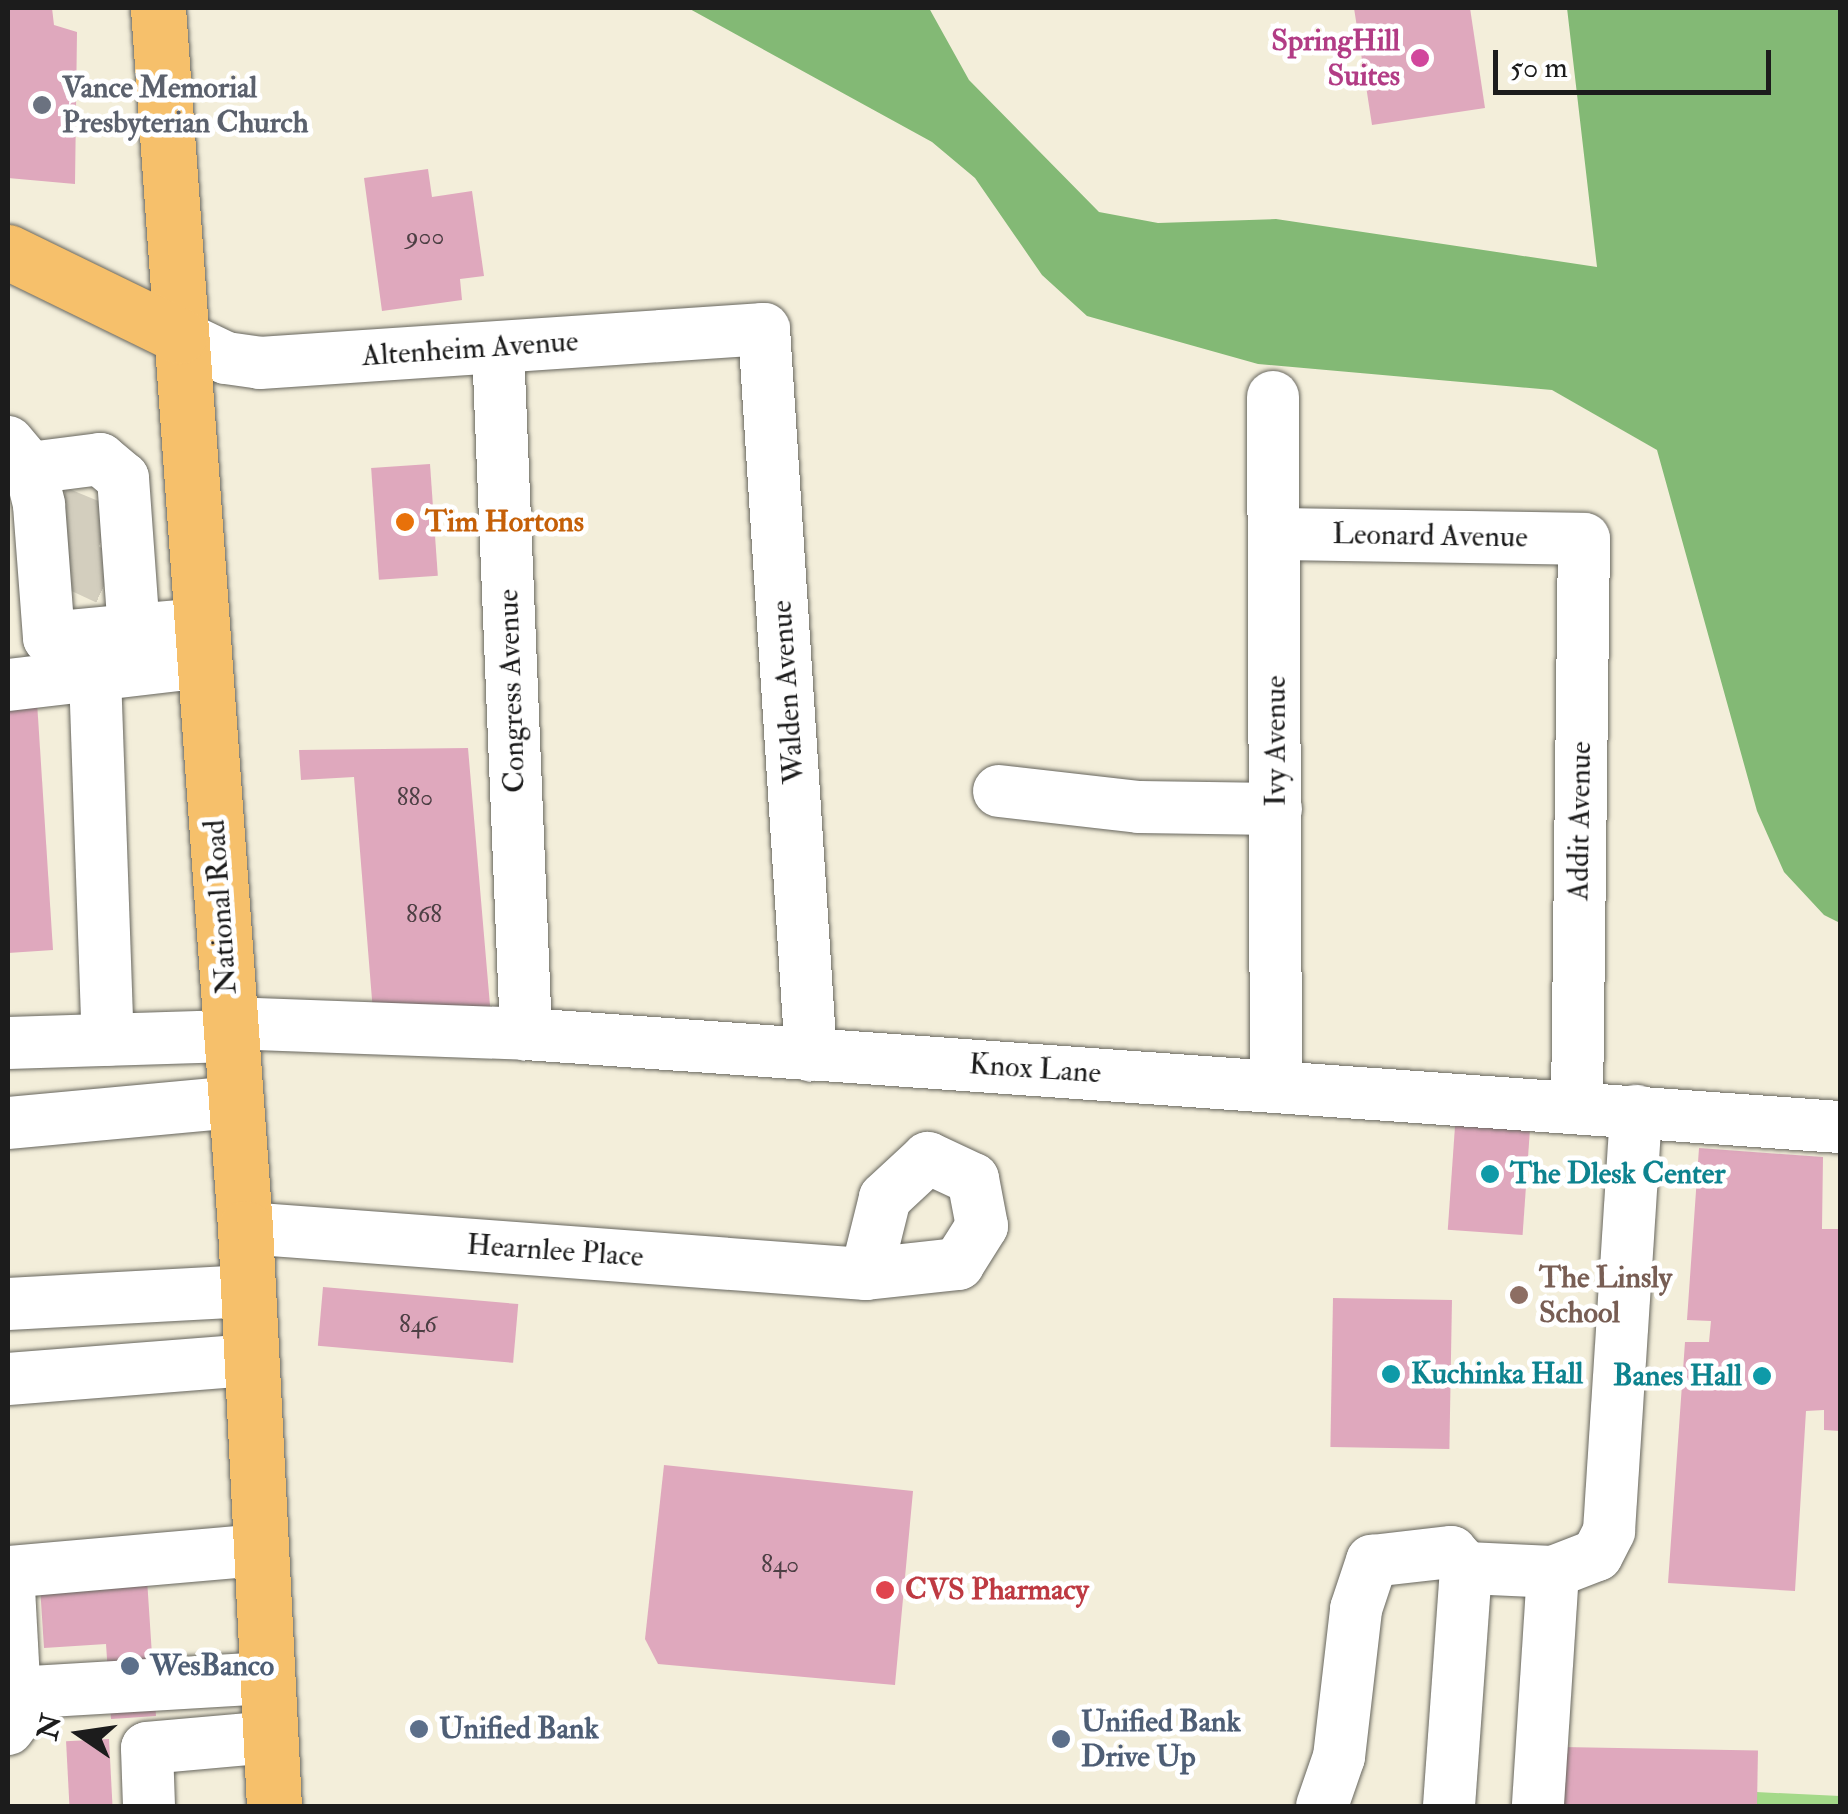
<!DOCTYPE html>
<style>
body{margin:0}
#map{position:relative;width:1848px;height:1814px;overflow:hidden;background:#f3eeda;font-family:"IM FELL Double Pica",serif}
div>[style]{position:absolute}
.green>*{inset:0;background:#a4d989}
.forest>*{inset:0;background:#83b975}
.building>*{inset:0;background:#dfa8bd;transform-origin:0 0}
.minor-tunnel>*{height:52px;margin-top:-26px;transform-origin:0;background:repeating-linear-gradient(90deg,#d3cebe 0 52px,transparent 0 78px)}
.roads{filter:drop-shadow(0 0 2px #67665e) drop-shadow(0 0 2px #67665e)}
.minor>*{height:52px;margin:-26px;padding:0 26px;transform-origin:26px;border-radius:26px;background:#fff}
.major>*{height:55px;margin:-27.5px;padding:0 27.5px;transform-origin:27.5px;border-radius:27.5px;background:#f6c06b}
.dots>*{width:28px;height:28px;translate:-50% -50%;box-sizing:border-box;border:5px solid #fff;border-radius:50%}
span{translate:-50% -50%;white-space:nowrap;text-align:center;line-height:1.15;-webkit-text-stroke:10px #fff;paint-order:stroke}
.number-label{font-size:25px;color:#4d3f44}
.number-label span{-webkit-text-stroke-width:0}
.hotel-label{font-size:30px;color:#b23c85;font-weight:700}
.right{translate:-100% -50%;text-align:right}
.worship-label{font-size:30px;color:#5b616d;font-weight:700}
.left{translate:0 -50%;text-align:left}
.street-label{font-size:30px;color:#1c1c1c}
.food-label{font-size:30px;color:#c56008;font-weight:700}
.culture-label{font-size:30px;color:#0d838f;font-weight:700}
.education-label{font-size:30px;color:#785e54;font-weight:700}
.health-label{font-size:30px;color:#be3a42;font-weight:700}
.service-label{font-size:30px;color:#4e5e75;font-weight:700}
.frame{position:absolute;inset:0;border:10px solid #1c1c1c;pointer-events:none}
.north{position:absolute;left:30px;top:1684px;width:100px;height:100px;-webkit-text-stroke:8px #fff;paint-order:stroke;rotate:283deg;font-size:28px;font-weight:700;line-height:40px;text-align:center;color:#1c1c1c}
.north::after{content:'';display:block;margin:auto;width:35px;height:45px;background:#1c1c1c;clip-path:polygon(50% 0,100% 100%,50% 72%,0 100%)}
.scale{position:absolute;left:1493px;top:50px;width:278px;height:45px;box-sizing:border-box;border:5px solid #1c1c1c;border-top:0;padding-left:12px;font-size:30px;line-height:35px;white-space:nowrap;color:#1c1c1c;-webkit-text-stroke:8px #fff;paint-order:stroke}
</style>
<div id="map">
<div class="green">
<div style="clip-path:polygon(1756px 1792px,1840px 1796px,1840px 1806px,1756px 1806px)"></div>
</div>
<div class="forest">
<div style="clip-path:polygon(688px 8px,929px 8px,969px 80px,1099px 212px,1158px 223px,1276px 219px,1597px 267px,1567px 8px,1840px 8px,1840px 923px,1824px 915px,1784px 872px,1757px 811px,1657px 450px,1552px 390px,1258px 364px,1087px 316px,1042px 275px,975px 178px,932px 142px)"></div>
</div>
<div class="building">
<div style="clip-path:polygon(8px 8px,52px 8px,54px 25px,77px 32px,75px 184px,8px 178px)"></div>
<div style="clip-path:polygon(1354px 8px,1470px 8px,1485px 108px,1372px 125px)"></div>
<div style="clip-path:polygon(428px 169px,432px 197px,472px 191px,484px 276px,460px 279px,462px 300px,382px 311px,364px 178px)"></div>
<div style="left:430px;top:464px;width:112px;height:59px;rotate:86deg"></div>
<div style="clip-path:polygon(37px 702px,53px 950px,8px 953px,8px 704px)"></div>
<div style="clip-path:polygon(468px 748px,491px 1017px,373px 1012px,354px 777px,301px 780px,299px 750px)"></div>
<div style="left:1456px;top:1112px;width:75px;height:118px;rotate:4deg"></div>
<div style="clip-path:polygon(1699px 1148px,1823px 1157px,1822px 1229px,1840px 1229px,1840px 1431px,1824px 1430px,1824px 1410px,1806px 1411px,1795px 1591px,1668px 1583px,1685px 1342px,1709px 1342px,1711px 1321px,1687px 1320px)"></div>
<div style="left:323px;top:1287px;width:196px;height:59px;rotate:5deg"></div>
<div style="left:1333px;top:1298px;width:119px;height:149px;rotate:1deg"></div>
<div style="clip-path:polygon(664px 1465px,913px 1491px,895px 1685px,658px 1664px,645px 1639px)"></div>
<div style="clip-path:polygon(147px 1579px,156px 1716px,111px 1719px,106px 1644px,44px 1648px,40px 1586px)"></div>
<div style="left:109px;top:1739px;width:67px;height:43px;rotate:87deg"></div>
<div style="left:1562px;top:1747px;width:196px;height:59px;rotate:1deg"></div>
</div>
<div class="minor-tunnel">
<div style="left:57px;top:512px;width:63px;rotate:22.5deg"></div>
<div style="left:60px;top:557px;width:64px;rotate:25deg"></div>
</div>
<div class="roads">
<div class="minor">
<div style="left:180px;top:336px;width:51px;rotate:25.6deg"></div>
<div style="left:226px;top:358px;width:34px;rotate:8deg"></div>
<div style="left:260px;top:363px;width:505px;rotate:-3.86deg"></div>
<div style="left:764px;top:329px;width:728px;rotate:86.3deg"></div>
<div style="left:498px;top:348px;width:687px;rotate:87.66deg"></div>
<div style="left:1273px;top:397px;width:688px;rotate:89.75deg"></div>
<div style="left:8px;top:442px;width:34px;rotate:50deg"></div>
<div style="left:30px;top:468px;width:71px;rotate:-7.3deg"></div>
<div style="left:100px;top:459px;width:30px;rotate:40deg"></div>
<div style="left:123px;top:478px;width:152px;rotate:85.9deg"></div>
<div style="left:134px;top:630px;width:67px;rotate:-5.1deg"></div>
<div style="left:30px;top:468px;width:38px;rotate:76deg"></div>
<div style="left:39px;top:505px;width:133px;rotate:85.7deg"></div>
<div style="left:49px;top:638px;width:85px;rotate:-5.4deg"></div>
<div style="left:1275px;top:534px;width:309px;rotate:0.9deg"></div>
<div style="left:1584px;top:539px;width:565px;rotate:90.71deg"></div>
<div style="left:95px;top:675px;width:365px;rotate:88deg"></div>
<div style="left:8px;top:685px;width:197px;rotate:-6.7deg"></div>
<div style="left:999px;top:791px;width:141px;rotate:6.5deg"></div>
<div style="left:1139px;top:807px;width:137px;rotate:0.8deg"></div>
<div style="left:229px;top:1023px;width:297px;rotate:2.1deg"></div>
<div style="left:526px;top:1034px;width:1317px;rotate:4.05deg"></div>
<div style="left:8px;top:1043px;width:222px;rotate:-1.8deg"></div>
<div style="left:8px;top:1123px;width:228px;rotate:-5.3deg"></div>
<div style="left:245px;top:1228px;width:623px;rotate:4.24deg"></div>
<div style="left:866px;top:1274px;width:93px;rotate:-6.2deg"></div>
<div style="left:958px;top:1264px;width:45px;rotate:-57.7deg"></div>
<div style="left:982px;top:1226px;width:48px;rotate:-100.8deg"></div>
<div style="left:973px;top:1179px;width:50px;rotate:-155deg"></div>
<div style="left:928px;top:1158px;width:59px;rotate:137.1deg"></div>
<div style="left:885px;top:1198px;width:78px;rotate:104deg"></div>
<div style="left:8px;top:1304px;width:240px;rotate:-3.1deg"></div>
<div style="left:8px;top:1379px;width:244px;rotate:-4.5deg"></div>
<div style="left:1553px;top:1572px;width:47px;rotate:-21.1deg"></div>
<div style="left:1597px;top:1555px;width:27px;rotate:-63deg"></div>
<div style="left:1609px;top:1531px;width:421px;rotate:-86.3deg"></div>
<div style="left:15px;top:1693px;width:252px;rotate:-3.4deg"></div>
<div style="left:8px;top:1729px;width:14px;rotate:-54deg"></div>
<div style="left:16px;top:1718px;width:146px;rotate:-93.1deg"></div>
<div style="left:8px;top:1572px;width:254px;rotate:-5deg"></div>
<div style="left:149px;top:1806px;width:58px;rotate:-92deg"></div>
<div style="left:147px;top:1748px;width:123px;rotate:-5.1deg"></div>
<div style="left:1322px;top:1806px;width:52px;rotate:-70.9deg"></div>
<div style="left:1339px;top:1757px;width:149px;rotate:-83.4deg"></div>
<div style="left:1356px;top:1609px;width:51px;rotate:-71.6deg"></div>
<div style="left:1372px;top:1561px;width:80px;rotate:-6.5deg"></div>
<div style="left:1451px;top:1552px;width:22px;rotate:47deg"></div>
<div style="left:1449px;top:1806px;width:239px;rotate:-85.9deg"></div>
<div style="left:1466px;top:1568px;width:87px;rotate:2.6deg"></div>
<div style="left:1553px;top:1572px;width:234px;rotate:93.7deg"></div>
</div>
<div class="major">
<div style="left:158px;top:8px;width:1223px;rotate:85.92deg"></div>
<div style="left:245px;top:1228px;width:579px;rotate:87.13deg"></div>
<div style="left:8px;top:252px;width:191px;rotate:26deg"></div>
</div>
</div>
<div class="dots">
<div style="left:1420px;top:58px;background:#d1479c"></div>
<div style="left:42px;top:105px;background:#6b7280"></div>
<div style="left:405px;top:522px;background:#e8710a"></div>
<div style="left:1490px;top:1174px;background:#0f9aa8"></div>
<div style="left:1519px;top:1295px;background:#8d6e63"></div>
<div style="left:1391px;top:1374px;background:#0f9aa8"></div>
<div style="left:1762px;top:1376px;background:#0f9aa8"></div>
<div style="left:885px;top:1590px;background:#e0444e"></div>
<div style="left:130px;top:1666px;background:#5c6f8a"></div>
<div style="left:419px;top:1729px;background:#5c6f8a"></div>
<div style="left:1061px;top:1739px;background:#5c6f8a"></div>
</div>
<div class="number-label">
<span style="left:425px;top:237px">900</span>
<span style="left:415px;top:798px">880</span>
<span style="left:424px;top:915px">868</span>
<span style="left:418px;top:1325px">846</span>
<span style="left:780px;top:1565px">840</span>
</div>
<div class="hotel-label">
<span class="right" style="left:1400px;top:58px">SpringHill<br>Suites</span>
</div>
<div class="worship-label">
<span class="left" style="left:62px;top:105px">Vance Memorial<br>Presbyterian Church</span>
</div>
<div class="street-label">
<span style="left:470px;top:349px;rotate:-4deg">Altenheim Avenue</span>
<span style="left:1430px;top:536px;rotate:1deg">Leonard Avenue</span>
<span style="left:512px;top:691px;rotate:-92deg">Congress Avenue</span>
<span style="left:788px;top:692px;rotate:-94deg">Walden Avenue</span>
<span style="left:1276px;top:741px;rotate:-90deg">Ivy Avenue</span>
<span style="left:1580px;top:821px;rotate:-89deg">Addit Avenue</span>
<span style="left:221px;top:907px;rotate:-94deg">National Road</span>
<span style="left:1035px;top:1069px;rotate:4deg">Knox Lane</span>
<span style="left:555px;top:1251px;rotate:4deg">Hearnlee Place</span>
</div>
<div class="food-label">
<span class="left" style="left:425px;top:522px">Tim Hortons</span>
</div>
<div class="culture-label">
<span class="left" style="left:1510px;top:1174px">The Dlesk Center</span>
<span class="left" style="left:1411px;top:1374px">Kuchinka Hall</span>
<span class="right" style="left:1742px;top:1376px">Banes Hall</span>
</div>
<div class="education-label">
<span class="left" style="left:1539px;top:1295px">The Linsly<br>School</span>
</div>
<div class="health-label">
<span class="left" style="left:905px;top:1590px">CVS Pharmacy</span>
</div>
<div class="service-label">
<span class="left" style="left:150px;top:1666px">WesBanco</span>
<span class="left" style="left:1081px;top:1739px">Unified Bank<br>Drive Up</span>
<span class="left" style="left:439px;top:1729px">Unified Bank</span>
</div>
<div class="frame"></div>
<div class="north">N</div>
<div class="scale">50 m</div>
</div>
